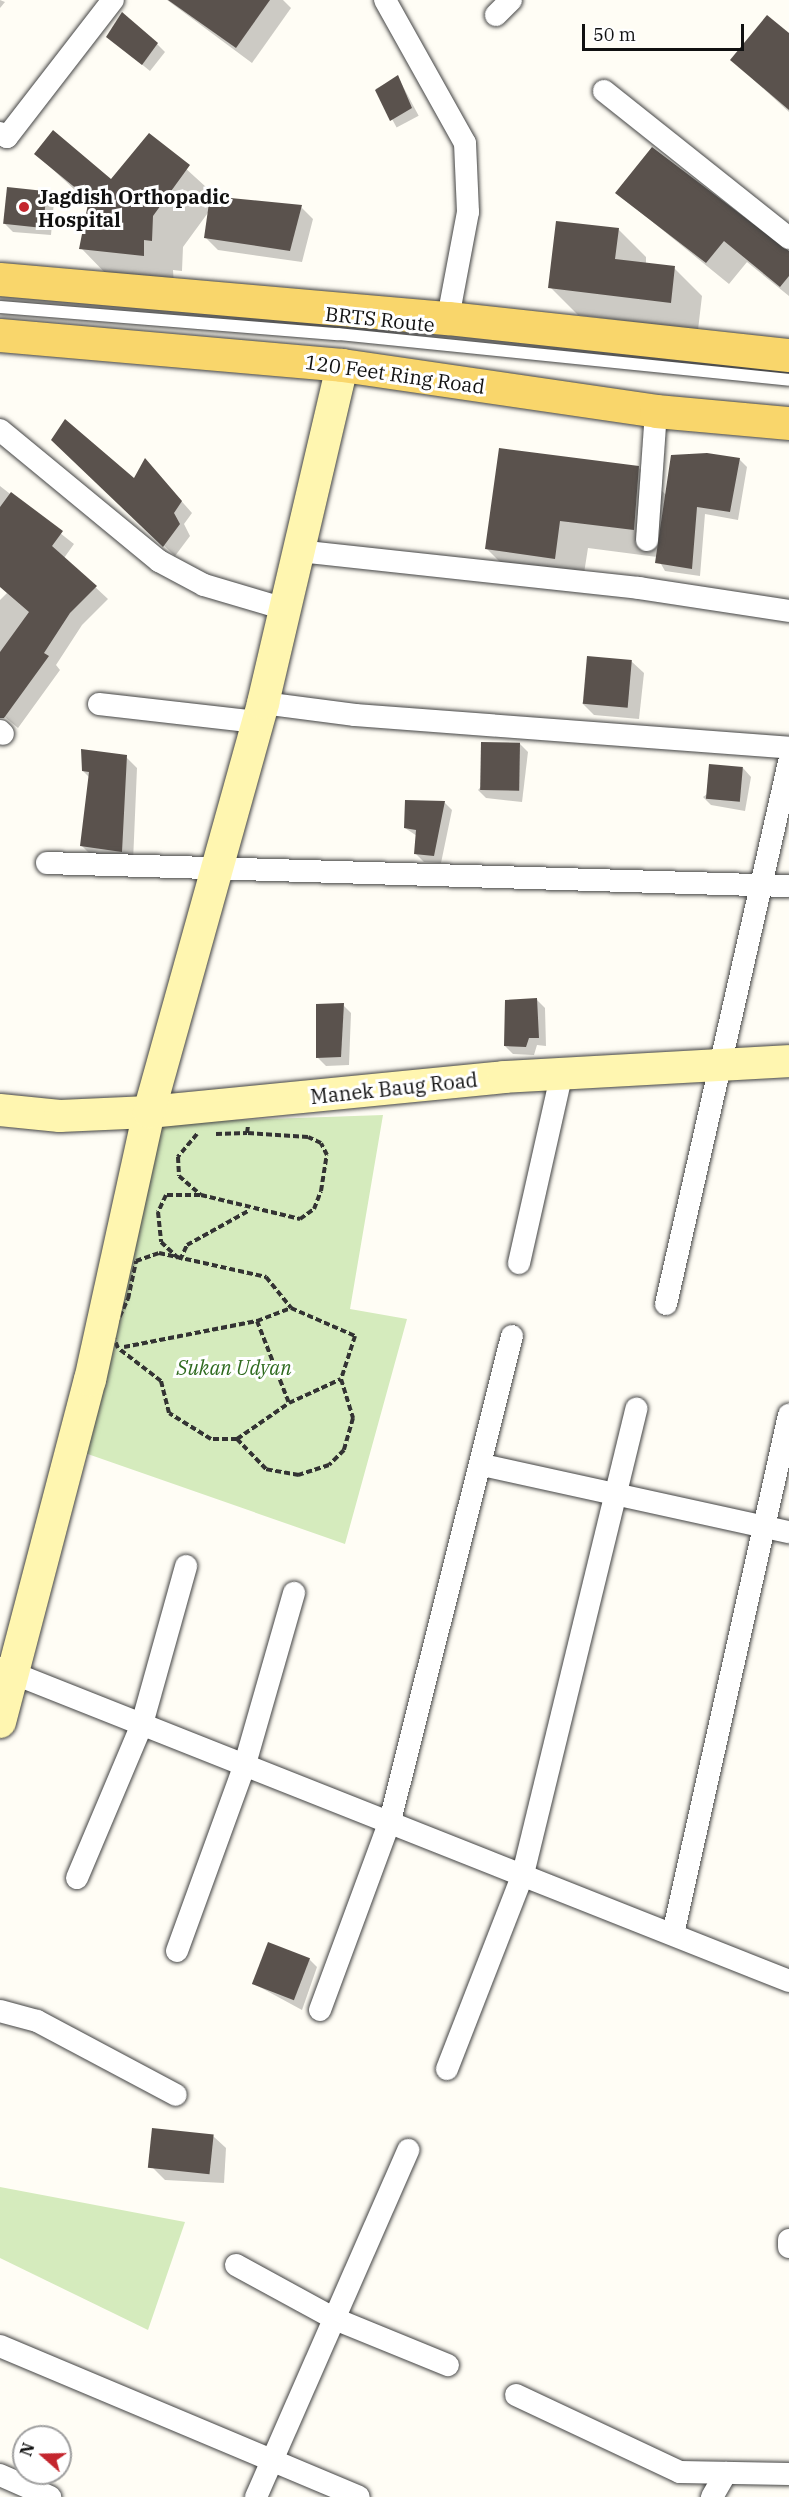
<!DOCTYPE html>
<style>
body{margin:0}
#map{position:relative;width:789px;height:2497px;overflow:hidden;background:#fffdf5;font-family:"IBM Plex Serif",serif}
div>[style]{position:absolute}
.green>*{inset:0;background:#d5ebbd}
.shadow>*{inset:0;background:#0003;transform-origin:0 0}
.building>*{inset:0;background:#5a524d;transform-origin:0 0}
.path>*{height:4px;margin-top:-2px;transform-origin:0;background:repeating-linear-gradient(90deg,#333 0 6px,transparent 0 9px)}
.roads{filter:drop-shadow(0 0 2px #444) drop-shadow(0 0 2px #444)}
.lane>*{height:12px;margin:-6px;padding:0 6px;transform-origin:6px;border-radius:6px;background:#fff}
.street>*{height:22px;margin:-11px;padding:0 11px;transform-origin:11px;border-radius:11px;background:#fff}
.secondary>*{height:32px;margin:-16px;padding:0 16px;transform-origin:16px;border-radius:16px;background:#fff6b0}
.primary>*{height:33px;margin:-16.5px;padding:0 16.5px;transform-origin:16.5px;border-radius:16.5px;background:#f9d66b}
.dots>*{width:16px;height:16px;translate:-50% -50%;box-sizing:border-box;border:3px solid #fff;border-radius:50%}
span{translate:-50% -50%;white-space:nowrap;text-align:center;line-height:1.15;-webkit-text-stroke:6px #fff;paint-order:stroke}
.poi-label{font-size:20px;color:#111;font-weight:700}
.left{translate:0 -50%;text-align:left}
.street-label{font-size:20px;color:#111}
.park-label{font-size:20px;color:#2f6b1f;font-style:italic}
.north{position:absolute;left:12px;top:2425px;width:60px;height:60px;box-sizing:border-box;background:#fff;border:2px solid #a0a0a0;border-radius:50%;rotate:290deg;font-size:16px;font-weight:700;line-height:24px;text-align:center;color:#111}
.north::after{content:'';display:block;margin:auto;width:21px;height:27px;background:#c4262e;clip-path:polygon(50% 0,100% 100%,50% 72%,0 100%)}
.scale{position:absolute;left:582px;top:24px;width:162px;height:27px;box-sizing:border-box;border:3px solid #111;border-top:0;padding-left:8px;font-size:18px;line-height:21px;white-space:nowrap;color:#111;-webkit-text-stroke:4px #fff;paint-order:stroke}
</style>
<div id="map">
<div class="green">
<div style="clip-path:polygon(383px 1115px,350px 1309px,407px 1319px,345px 1544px,82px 1452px,156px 1123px)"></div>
<div style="clip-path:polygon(0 2187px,185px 2222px,148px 2330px,0 2258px)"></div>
</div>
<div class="shadow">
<div style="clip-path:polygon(0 0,5px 2px,0 8px)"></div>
<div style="clip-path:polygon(167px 0,283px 0,291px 8px,252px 63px)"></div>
<div style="clip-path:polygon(789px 35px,789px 112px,732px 60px)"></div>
<div style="clip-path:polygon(108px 37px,157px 44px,165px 52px,150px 71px)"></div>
<div style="left:398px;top:77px;width:44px;height:25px;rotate:62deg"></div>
<div style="clip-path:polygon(149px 135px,218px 198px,301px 207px,313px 219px,302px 262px,218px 250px,206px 238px,210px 210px,183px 247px,182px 271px,173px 270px,174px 286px,111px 279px,81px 248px,89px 203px,36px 154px,111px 182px)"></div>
<div style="clip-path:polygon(46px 192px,54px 201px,51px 235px,13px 232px,5px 224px)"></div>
<div style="clip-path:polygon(617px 193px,789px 254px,789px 296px,747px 262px,729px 284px)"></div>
<div style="clip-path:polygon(618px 229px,646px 257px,646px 264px,674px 268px,702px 296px,698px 330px,578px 315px,550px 287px)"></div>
<div style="clip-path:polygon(64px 451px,134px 481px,145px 460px,192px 513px,184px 524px,190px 536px,175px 556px)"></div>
<div style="clip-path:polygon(739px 459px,747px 467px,738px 520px,705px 514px,700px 576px,665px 571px,657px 557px,588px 548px,582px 586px,515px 577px,487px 549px,638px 467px,667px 496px)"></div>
<div style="clip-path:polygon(0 486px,74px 544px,64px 558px,108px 599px,82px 625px,56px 665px,60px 670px,18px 728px,0 713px,0 600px,11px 589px,0 580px)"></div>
<div style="clip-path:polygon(631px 661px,644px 673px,639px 719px,594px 715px,582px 703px)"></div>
<div style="clip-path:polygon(520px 744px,528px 752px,522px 802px,486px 798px,478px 790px)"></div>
<div style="clip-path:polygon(126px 757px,137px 768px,133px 862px,92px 856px,81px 845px,90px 778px,83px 771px)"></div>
<div style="clip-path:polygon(743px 768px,751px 777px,745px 811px,711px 805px,703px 797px)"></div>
<div style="clip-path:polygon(444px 802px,452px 810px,441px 863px,424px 862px,416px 854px,417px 836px,405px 828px)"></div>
<div style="clip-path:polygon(537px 1000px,545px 1008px,546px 1046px,537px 1045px,534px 1055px,513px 1054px,505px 1046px)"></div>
<div style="clip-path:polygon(343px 1005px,351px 1013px,349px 1065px,326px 1066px,318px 1058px)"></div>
<div style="clip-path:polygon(309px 1959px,317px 1967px,302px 2010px,256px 1985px)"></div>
<div style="clip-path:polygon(213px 2136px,226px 2148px,224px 2183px,165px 2180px,153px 2168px)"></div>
</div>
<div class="building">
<div style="clip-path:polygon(168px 0,270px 0,236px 48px)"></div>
<div style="clip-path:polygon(122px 12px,158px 43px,142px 65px,106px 37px)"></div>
<div style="clip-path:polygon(767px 15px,789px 33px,789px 110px,730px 60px)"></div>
<div style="clip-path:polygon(398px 75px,412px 108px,390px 121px,375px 90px)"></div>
<div style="clip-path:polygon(53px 130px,111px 179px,149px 133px,190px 165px,153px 216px,152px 241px,144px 240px,144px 256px,79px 249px,89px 199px,34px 154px)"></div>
<div style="clip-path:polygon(652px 147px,789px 251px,789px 276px,780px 287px,724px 241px,706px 263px,615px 193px)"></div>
<div style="left:7px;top:187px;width:40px;height:37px;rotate:6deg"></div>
<div style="clip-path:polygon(210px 196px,302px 205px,290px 251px,204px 238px)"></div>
<div style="clip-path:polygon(556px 221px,619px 228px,615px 259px,675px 266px,671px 303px,548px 288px)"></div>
<div style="clip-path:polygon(65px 419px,134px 478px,145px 458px,182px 501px,174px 513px,180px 524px,163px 547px,51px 440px)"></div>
<div style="clip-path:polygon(499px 448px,639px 466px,634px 530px,560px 521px,555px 559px,485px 549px)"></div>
<div style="clip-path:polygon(707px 453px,740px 458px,730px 512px,697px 507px,692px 569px,655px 563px,671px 455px)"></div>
<div style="clip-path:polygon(11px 492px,63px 531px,52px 546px,97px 586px,70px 613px,44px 653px,49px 656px,4px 718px,0 718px,0 652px,29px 612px,0 587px,0 507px)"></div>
<div style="left:587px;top:656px;width:45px;height:48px;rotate:5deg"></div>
<div style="left:481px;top:742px;width:39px;height:48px;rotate:1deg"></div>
<div style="clip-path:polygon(81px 749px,127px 755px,122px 852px,80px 846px,89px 772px,82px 771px)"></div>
<div style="left:709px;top:764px;width:34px;height:35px;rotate:5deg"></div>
<div style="clip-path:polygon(405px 800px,445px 801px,434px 856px,414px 854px,416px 830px,404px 828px)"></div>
<div style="clip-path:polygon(537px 998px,539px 1038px,529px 1038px,526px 1047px,504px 1046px,505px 1000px)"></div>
<div style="clip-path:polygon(344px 1003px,341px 1057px,316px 1058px,316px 1004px)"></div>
<div style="left:268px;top:1942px;width:45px;height:45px;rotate:21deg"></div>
<div style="left:152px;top:2128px;width:62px;height:40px;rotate:6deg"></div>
</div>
<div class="path">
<div style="left:197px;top:1134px;width:30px;rotate:130deg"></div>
<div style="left:178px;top:1157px;width:19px;rotate:87deg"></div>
<div style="left:179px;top:1176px;width:29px;rotate:41deg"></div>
<div style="left:201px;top:1195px;width:102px;rotate:13.6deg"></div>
<div style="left:300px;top:1219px;width:17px;rotate:-36deg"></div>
<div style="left:314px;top:1209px;width:19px;rotate:-69deg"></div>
<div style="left:321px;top:1191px;width:36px;rotate:-81deg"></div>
<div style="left:327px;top:1155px;width:13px;rotate:-117deg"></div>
<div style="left:321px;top:1143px;width:14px;rotate:-155deg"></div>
<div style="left:308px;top:1137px;width:61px;rotate:-176.2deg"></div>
<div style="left:247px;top:1133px;width:7px;rotate:-82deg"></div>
<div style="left:216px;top:1134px;width:31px;rotate:-2deg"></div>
<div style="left:200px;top:1195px;width:34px;rotate:180deg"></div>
<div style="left:166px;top:1195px;width:19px;rotate:115deg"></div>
<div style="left:158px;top:1212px;width:30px;rotate:84deg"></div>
<div style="left:161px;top:1242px;width:26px;rotate:43deg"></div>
<div style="left:180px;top:1260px;width:17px;rotate:-65deg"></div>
<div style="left:187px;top:1245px;width:70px;rotate:-29.1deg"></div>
<div style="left:159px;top:1253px;width:110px;rotate:12.6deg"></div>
<div style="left:266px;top:1277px;width:40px;rotate:51deg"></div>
<div style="left:291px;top:1308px;width:70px;rotate:23.6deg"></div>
<div style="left:355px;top:1336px;width:45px;rotate:108deg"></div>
<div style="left:341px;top:1379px;width:41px;rotate:72.9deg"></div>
<div style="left:353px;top:1418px;width:33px;rotate:106deg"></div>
<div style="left:344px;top:1450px;width:21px;rotate:135deg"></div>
<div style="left:329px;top:1465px;width:32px;rotate:162deg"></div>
<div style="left:299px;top:1475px;width:34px;rotate:-170deg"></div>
<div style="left:266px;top:1469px;width:42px;rotate:-134deg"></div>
<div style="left:237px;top:1439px;width:26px;rotate:180deg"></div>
<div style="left:211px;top:1439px;width:49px;rotate:-148.2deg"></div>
<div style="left:169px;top:1413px;width:33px;rotate:-104deg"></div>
<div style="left:161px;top:1381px;width:54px;rotate:-142.5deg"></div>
<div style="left:118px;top:1348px;width:16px;rotate:-112deg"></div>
<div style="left:112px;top:1333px;width:38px;rotate:-65deg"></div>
<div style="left:128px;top:1299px;width:39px;rotate:-78deg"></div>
<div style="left:136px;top:1261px;width:24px;rotate:-19deg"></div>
<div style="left:257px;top:1321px;width:88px;rotate:68.7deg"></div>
<div style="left:124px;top:1347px;width:136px;rotate:-11.1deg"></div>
<div style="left:257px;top:1321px;width:36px;rotate:-21deg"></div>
<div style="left:237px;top:1439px;width:63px;rotate:-34.7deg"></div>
<div style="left:289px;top:1403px;width:57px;rotate:-24.8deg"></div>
</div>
<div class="roads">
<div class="lane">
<div style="left:0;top:307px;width:339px;rotate:4.6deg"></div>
<div style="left:338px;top:334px;width:453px;rotate:5.8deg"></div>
</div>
<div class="street">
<div style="left:385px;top:0;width:164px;rotate:60.8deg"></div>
<div style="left:465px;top:143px;width:69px;rotate:87.5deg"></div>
<div style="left:468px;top:212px;width:108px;rotate:100.7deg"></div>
<div style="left:496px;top:15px;width:21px;rotate:-45deg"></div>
<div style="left:604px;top:91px;width:236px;rotate:38.5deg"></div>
<div style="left:0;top:133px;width:8px;rotate:30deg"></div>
<div style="left:7px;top:137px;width:173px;rotate:-52.3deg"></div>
<div style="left:0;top:430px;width:206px;rotate:39.5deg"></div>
<div style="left:159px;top:561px;width:51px;rotate:28.1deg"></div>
<div style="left:204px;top:585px;width:84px;rotate:16.5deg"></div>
<div style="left:647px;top:540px;width:129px;rotate:-86deg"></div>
<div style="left:299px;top:551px;width:342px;rotate:6.2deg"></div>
<div style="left:639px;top:588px;width:152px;rotate:8.7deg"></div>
<div style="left:263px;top:703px;width:93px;rotate:7.4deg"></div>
<div style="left:355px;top:715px;width:435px;rotate:4.3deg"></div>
<div style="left:99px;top:704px;width:159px;rotate:6.5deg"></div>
<div style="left:0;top:731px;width:4px;rotate:45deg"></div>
<div style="left:47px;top:863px;width:742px;rotate:1.78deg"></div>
<div style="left:519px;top:1263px;width:192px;rotate:-77.3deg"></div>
<div style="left:666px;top:1304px;width:556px;rotate:-77.21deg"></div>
<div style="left:483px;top:1465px;width:313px;rotate:12.4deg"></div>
<div style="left:0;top:1668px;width:849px;rotate:21.64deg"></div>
<div style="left:77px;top:1878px;width:167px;rotate:-67.1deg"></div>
<div style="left:142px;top:1724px;width:164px;rotate:-74.4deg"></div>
<div style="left:673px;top:1934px;width:532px;rotate:-77.4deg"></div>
<div style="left:177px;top:1951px;width:199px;rotate:-70deg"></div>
<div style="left:245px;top:1764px;width:178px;rotate:-74deg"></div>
<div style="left:320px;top:2010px;width:202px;rotate:-69.7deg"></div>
<div style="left:390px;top:1821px;width:500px;rotate:-75.88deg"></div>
<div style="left:0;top:2011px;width:38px;rotate:15deg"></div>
<div style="left:37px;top:2021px;width:157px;rotate:28deg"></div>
<div style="left:447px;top:2069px;width:209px;rotate:-68.7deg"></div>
<div style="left:523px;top:1874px;width:479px;rotate:-76.3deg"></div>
<div style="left:789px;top:2240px;width:7px;rotate:90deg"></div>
<div style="left:236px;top:2265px;width:113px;rotate:28.6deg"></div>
<div style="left:335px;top:2319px;width:122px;rotate:22.2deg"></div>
<div style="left:0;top:2346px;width:389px;rotate:22.8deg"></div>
<div style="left:516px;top:2395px;width:181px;rotate:25.2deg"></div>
<div style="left:680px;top:2472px;width:109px;rotate:1.1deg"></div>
<div style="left:0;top:2475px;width:55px;rotate:23.7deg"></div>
<div style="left:256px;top:2497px;width:379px;rotate:-66.3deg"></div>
<div style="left:712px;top:2497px;width:28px;rotate:-60deg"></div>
</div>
<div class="secondary">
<div style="left:0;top:1110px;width:60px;rotate:5.7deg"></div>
<div style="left:60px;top:1116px;width:89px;rotate:-2.6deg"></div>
<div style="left:149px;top:1112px;width:357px;rotate:-5.6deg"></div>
<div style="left:504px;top:1077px;width:285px;rotate:-3.2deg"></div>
<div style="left:0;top:1722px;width:354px;rotate:-75.3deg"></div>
<div style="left:90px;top:1380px;width:274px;rotate:-77.6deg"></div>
<div style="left:149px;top:1112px;width:425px;rotate:-74.4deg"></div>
<div style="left:263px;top:703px;width:347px;rotate:-76.8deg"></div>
</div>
<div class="primary">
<div style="left:0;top:279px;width:450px;rotate:5deg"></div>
<div style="left:448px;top:318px;width:343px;rotate:6.2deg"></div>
<div style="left:0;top:335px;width:343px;rotate:5deg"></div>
<div style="left:342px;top:365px;width:317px;rotate:8.3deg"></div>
<div style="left:656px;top:411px;width:134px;rotate:5.2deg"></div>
</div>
</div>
<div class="dots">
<div style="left:24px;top:207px;background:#c4262e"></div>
</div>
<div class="poi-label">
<span class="left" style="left:38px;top:208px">Jagdish Orthopadic<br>Hospital</span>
</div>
<div class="street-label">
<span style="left:380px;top:319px;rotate:6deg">BRTS Route</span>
<span style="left:395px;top:374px;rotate:8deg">120 Feet Ring Road</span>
<span style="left:394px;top:1088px;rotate:-6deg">Manek Baug Road</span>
</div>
<div class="park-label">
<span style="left:234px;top:1367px">Sukan Udyan</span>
</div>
<div class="north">N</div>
<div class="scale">50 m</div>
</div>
